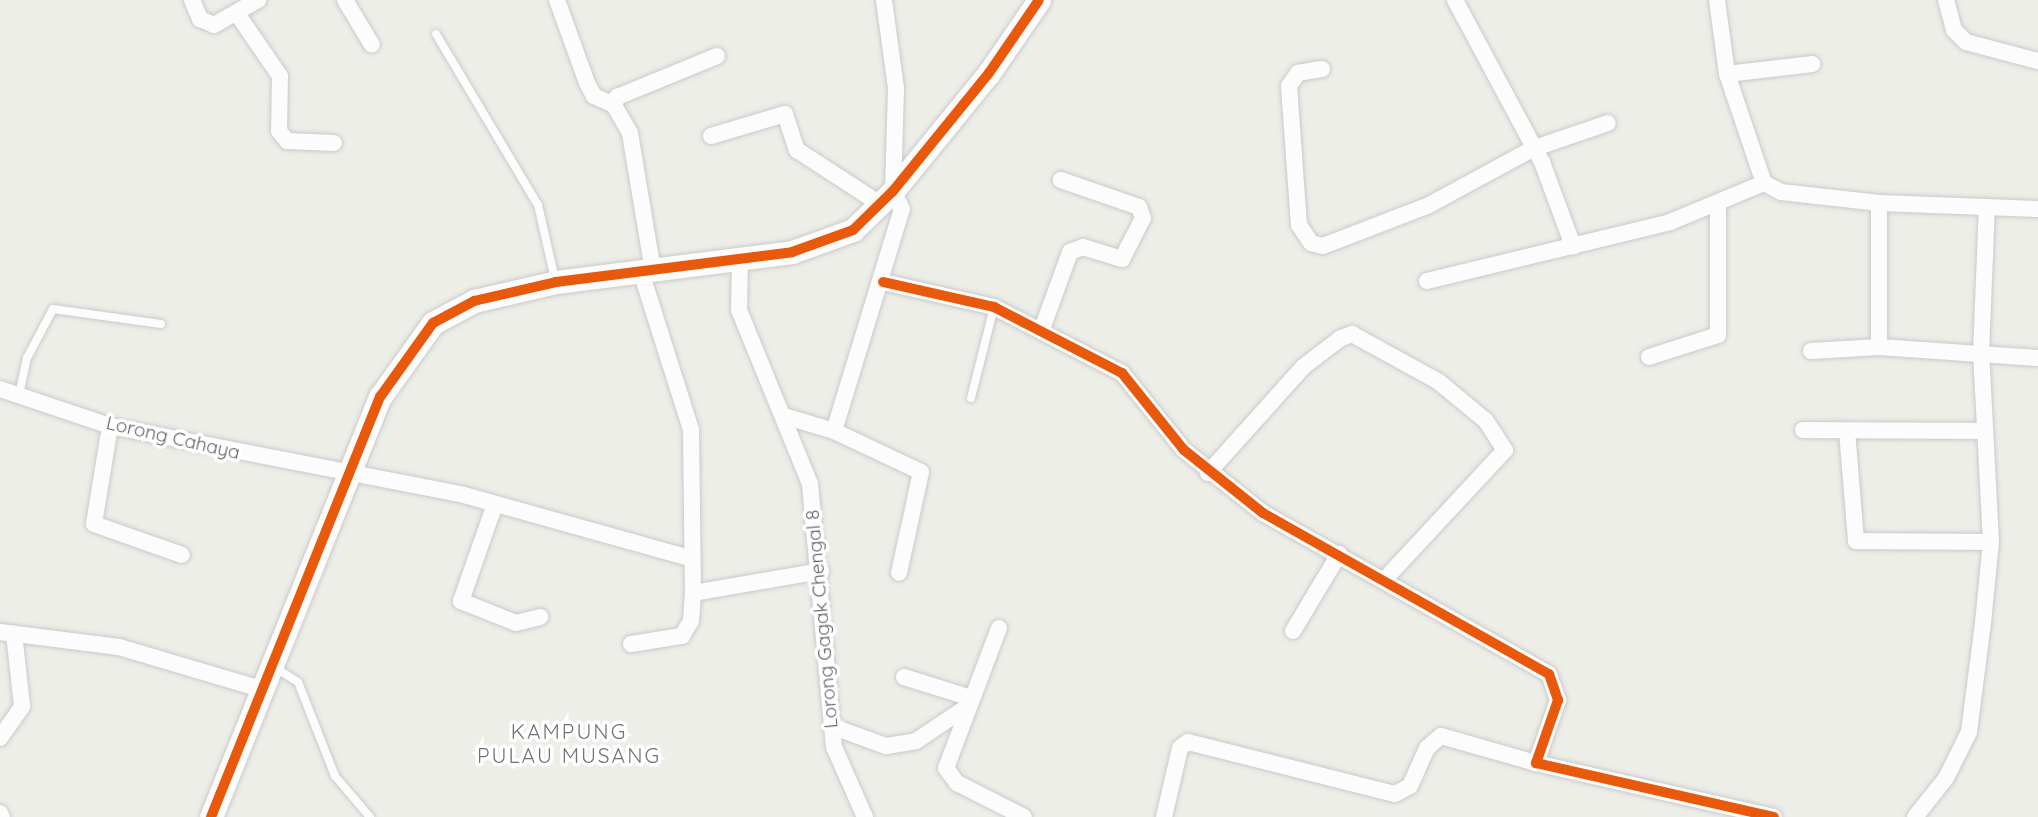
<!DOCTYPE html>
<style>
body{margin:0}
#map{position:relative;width:2038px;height:817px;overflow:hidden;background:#eeeee9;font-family:Quicksand,sans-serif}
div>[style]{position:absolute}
.roads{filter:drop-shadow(0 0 2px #cacaca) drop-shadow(0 0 2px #cacaca)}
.lane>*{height:8px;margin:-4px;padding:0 4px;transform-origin:4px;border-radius:4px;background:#fcfcfc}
.street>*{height:16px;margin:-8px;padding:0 8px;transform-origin:8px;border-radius:8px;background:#fcfcfc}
.secondary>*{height:23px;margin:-11.5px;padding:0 11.5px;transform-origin:11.5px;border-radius:11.5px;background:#fcfcfc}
.cycleway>*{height:10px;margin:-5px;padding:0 5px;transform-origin:5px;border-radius:5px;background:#e8590c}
span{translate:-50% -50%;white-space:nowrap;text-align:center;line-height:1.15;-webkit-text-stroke:7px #fff;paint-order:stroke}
.street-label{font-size:19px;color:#5f6167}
.neighbourhood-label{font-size:21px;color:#707379;letter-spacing:2px}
</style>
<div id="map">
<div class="roads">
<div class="lane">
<div style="left:436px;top:34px;width:199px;rotate:59.2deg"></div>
<div style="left:538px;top:205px;width:76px;rotate:77.1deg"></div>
<div style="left:19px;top:395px;width:38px;rotate:-78deg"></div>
<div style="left:27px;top:358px;width:55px;rotate:-62deg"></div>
<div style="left:53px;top:309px;width:109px;rotate:7.9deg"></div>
<div style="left:971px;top:398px;width:94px;rotate:-75.8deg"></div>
<div style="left:274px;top:667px;width:28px;rotate:32deg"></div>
<div style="left:298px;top:682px;width:101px;rotate:68.5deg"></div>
<div style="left:335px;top:776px;width:54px;rotate:49.5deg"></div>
</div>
<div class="street">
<div style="left:192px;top:0;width:21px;rotate:67deg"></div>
<div style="left:200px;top:19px;width:15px;rotate:23deg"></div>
<div style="left:214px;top:25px;width:51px;rotate:-29.6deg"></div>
<div style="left:345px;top:0;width:52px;rotate:59deg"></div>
<div style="left:557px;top:0;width:88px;rotate:70.1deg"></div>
<div style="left:587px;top:83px;width:15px;rotate:62deg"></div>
<div style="left:594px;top:96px;width:22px;rotate:24deg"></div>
<div style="left:1455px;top:0;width:184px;rotate:61.8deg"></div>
<div style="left:1542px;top:162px;width:90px;rotate:69.7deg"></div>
<div style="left:1717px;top:0;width:75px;rotate:82.3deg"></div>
<div style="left:1727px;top:74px;width:115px;rotate:71.3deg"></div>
<div style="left:1946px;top:0;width:31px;rotate:75deg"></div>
<div style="left:1954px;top:30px;width:17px;rotate:45deg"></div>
<div style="left:1966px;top:42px;width:74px;rotate:14.8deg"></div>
<div style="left:238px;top:15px;width:74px;rotate:55.5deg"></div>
<div style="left:280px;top:76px;width:55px;rotate:91deg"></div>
<div style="left:279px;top:131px;width:13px;rotate:51deg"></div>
<div style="left:287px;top:141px;width:47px;rotate:2.4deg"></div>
<div style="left:1322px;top:69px;width:24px;rotate:171deg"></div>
<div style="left:1298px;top:73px;width:16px;rotate:125deg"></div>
<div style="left:1289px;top:86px;width:139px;rotate:85.9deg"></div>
<div style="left:1299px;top:225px;width:22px;rotate:56deg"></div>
<div style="left:1311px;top:243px;width:12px;rotate:14deg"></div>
<div style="left:1323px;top:246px;width:114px;rotate:-21.1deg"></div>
<div style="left:1429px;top:205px;width:117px;rotate:-28.5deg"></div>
<div style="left:1532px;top:149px;width:80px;rotate:-18.9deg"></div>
<div style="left:1727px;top:74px;width:86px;rotate:-6.7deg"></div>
<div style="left:711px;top:136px;width:77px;rotate:-16.6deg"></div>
<div style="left:785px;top:114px;width:38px;rotate:72deg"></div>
<div style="left:797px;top:150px;width:99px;rotate:33deg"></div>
<div style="left:740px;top:260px;width:50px;rotate:91.1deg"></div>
<div style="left:739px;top:310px;width:188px;rotate:67.8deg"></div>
<div style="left:810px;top:484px;width:264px;rotate:84.8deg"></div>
<div style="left:834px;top:747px;width:77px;rotate:66.1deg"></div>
<div style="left:653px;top:271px;width:140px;rotate:-99.5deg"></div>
<div style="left:630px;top:133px;width:32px;rotate:-120deg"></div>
<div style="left:614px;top:105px;width:9px;rotate:-69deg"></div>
<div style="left:617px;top:97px;width:108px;rotate:-22.3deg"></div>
<div style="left:641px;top:272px;width:166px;rotate:72.4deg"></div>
<div style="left:691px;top:430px;width:163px;rotate:89.3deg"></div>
<div style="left:693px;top:593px;width:130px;rotate:-9.8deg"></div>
<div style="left:1427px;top:281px;width:250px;rotate:-13.6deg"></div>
<div style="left:1670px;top:222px;width:102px;rotate:-22.5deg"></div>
<div style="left:1764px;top:183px;width:19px;rotate:28deg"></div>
<div style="left:1781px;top:192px;width:99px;rotate:6.4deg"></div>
<div style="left:1879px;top:203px;width:159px;rotate:2.2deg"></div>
<div style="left:883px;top:282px;width:114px;rotate:12.7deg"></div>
<div style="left:994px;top:307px;width:144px;rotate:27.3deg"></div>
<div style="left:1122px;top:373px;width:99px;rotate:51.2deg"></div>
<div style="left:1184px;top:450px;width:101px;rotate:38.6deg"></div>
<div style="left:1263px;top:513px;width:328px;rotate:29.4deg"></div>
<div style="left:1549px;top:674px;width:28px;rotate:71deg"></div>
<div style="left:1558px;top:700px;width:67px;rotate:109.2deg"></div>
<div style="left:1536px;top:763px;width:244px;rotate:12.8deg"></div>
<div style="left:1042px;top:329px;width:82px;rotate:-70deg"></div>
<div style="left:1070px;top:252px;width:14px;rotate:-21deg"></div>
<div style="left:1083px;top:247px;width:41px;rotate:17.1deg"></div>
<div style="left:1122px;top:259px;width:46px;rotate:-62.9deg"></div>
<div style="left:1143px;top:218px;width:12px;rotate:-110deg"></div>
<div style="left:1139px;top:207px;width:83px;rotate:-160.9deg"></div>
<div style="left:1879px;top:347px;width:144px;rotate:-90deg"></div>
<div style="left:1811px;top:351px;width:68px;rotate:-3.4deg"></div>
<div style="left:1879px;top:347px;width:159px;rotate:4deg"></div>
<div style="left:1649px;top:357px;width:72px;rotate:-17.7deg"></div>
<div style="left:1718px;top:335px;width:132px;rotate:-90deg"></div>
<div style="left:0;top:389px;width:116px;rotate:18.6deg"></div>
<div style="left:110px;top:426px;width:361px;rotate:11deg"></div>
<div style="left:464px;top:495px;width:235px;rotate:15.6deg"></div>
<div style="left:784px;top:416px;width:52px;rotate:16.7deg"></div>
<div style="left:834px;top:431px;width:96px;rotate:25.2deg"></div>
<div style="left:921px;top:472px;width:103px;rotate:102.3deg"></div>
<div style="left:110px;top:426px;width:99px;rotate:99.3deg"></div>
<div style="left:94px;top:524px;width:93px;rotate:19.4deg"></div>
<div style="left:1803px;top:430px;width:182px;rotate:0.3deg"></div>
<div style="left:834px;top:431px;width:232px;rotate:-73deg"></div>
<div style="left:902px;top:209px;width:20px;rotate:-117deg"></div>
<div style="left:893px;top:191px;width:103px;rotate:-88.3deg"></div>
<div style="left:896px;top:88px;width:89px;rotate:-97.8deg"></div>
<div style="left:1847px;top:431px;width:110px;rotate:85.3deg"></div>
<div style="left:1856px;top:541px;width:135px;rotate:0.4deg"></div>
<div style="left:1208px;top:473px;width:142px;rotate:-48.1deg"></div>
<div style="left:1303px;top:367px;width:48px;rotate:-37.3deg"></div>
<div style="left:1341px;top:338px;width:12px;rotate:-20deg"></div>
<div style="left:1352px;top:334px;width:99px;rotate:28.9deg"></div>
<div style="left:1439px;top:382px;width:61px;rotate:39.7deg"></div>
<div style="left:1486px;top:421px;width:35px;rotate:57deg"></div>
<div style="left:1505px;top:450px;width:176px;rotate:132.9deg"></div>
<div style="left:495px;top:504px;width:103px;rotate:109.3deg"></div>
<div style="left:461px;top:601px;width:59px;rotate:21.8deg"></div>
<div style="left:516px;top:623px;width:25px;rotate:-14deg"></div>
<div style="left:999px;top:628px;width:150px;rotate:110.7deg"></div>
<div style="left:946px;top:768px;width:19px;rotate:54deg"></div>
<div style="left:957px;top:783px;width:75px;rotate:26.9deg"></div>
<div style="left:1293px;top:631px;width:90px;rotate:-59.1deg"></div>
<div style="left:0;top:632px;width:120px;rotate:7.2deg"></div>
<div style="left:119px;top:647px;width:148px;rotate:16.5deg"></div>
<div style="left:631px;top:644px;width:52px;rotate:-8.9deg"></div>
<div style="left:682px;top:636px;width:17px;rotate:-59deg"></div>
<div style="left:691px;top:621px;width:28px;rotate:-86deg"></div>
<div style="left:904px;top:677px;width:70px;rotate:17.4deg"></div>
<div style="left:831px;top:726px;width:59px;rotate:20deg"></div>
<div style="left:886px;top:746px;width:30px;rotate:-9deg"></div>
<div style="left:916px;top:741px;width:63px;rotate:-33.9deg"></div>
<div style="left:0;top:738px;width:39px;rotate:-55deg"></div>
<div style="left:22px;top:706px;width:73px;rotate:-96.3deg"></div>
<div style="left:0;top:813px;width:4px;rotate:63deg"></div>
<div style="left:1164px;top:817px;width:71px;rotate:-76.9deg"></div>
<div style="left:1180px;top:748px;width:10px;rotate:-37deg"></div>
<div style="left:1188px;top:742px;width:213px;rotate:14.1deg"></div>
<div style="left:1395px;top:794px;width:17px;rotate:-28deg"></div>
<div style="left:1410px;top:786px;width:42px;rotate:-65.9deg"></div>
<div style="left:1427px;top:748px;width:18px;rotate:-41deg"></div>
<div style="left:1441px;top:736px;width:99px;rotate:15.9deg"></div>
<div style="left:1915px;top:817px;width:50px;rotate:-51.5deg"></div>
<div style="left:1946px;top:778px;width:51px;rotate:-63.4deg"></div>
<div style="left:1969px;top:732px;width:110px;rotate:-82.7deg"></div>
<div style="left:1983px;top:623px;width:81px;rotate:-84.4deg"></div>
<div style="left:1991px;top:542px;width:188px;rotate:-93deg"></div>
<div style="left:1981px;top:354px;width:147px;rotate:-87.7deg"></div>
</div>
<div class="secondary">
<div style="left:211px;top:817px;width:453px;rotate:-68.1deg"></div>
<div style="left:380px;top:397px;width:91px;rotate:-54.4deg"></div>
<div style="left:433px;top:323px;width:47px;rotate:-28.2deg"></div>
<div style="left:474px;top:301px;width:84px;rotate:-13deg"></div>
<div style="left:556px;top:282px;width:238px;rotate:-7.2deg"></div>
<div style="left:792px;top:252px;width:65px;rotate:-19.8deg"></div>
<div style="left:853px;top:230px;width:56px;rotate:-44.3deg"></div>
<div style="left:893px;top:191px;width:152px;rotate:-50.9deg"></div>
<div style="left:989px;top:73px;width:88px;rotate:-55.6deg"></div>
</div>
</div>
<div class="cycleway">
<div style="left:883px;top:282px;width:114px;rotate:12.7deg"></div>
<div style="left:994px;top:307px;width:144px;rotate:27.3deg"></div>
<div style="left:1122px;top:373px;width:99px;rotate:51.2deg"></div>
<div style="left:1184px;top:450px;width:101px;rotate:38.6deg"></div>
<div style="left:1263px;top:513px;width:328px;rotate:29.4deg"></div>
<div style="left:1549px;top:674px;width:28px;rotate:71deg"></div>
<div style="left:1558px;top:700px;width:67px;rotate:109.2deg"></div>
<div style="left:1536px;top:763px;width:244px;rotate:12.8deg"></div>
<div style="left:211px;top:817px;width:453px;rotate:-68.1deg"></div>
<div style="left:380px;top:397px;width:91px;rotate:-54.4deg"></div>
<div style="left:433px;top:323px;width:47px;rotate:-28.2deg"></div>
<div style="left:474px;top:301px;width:84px;rotate:-13deg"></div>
<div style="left:556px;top:282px;width:238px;rotate:-7.2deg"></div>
<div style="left:792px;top:252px;width:65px;rotate:-19.8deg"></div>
<div style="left:853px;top:230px;width:56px;rotate:-44.3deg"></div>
<div style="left:893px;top:191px;width:152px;rotate:-50.9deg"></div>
<div style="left:989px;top:73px;width:88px;rotate:-55.6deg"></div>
</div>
<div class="street-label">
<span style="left:173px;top:438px;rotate:13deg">Lorong Cahaya</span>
<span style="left:822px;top:619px;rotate:-95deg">Lorong Gagak Chengal 8</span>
</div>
<div class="neighbourhood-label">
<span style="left:569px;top:743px">KAMPUNG<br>PULAU MUSANG</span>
</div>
</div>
